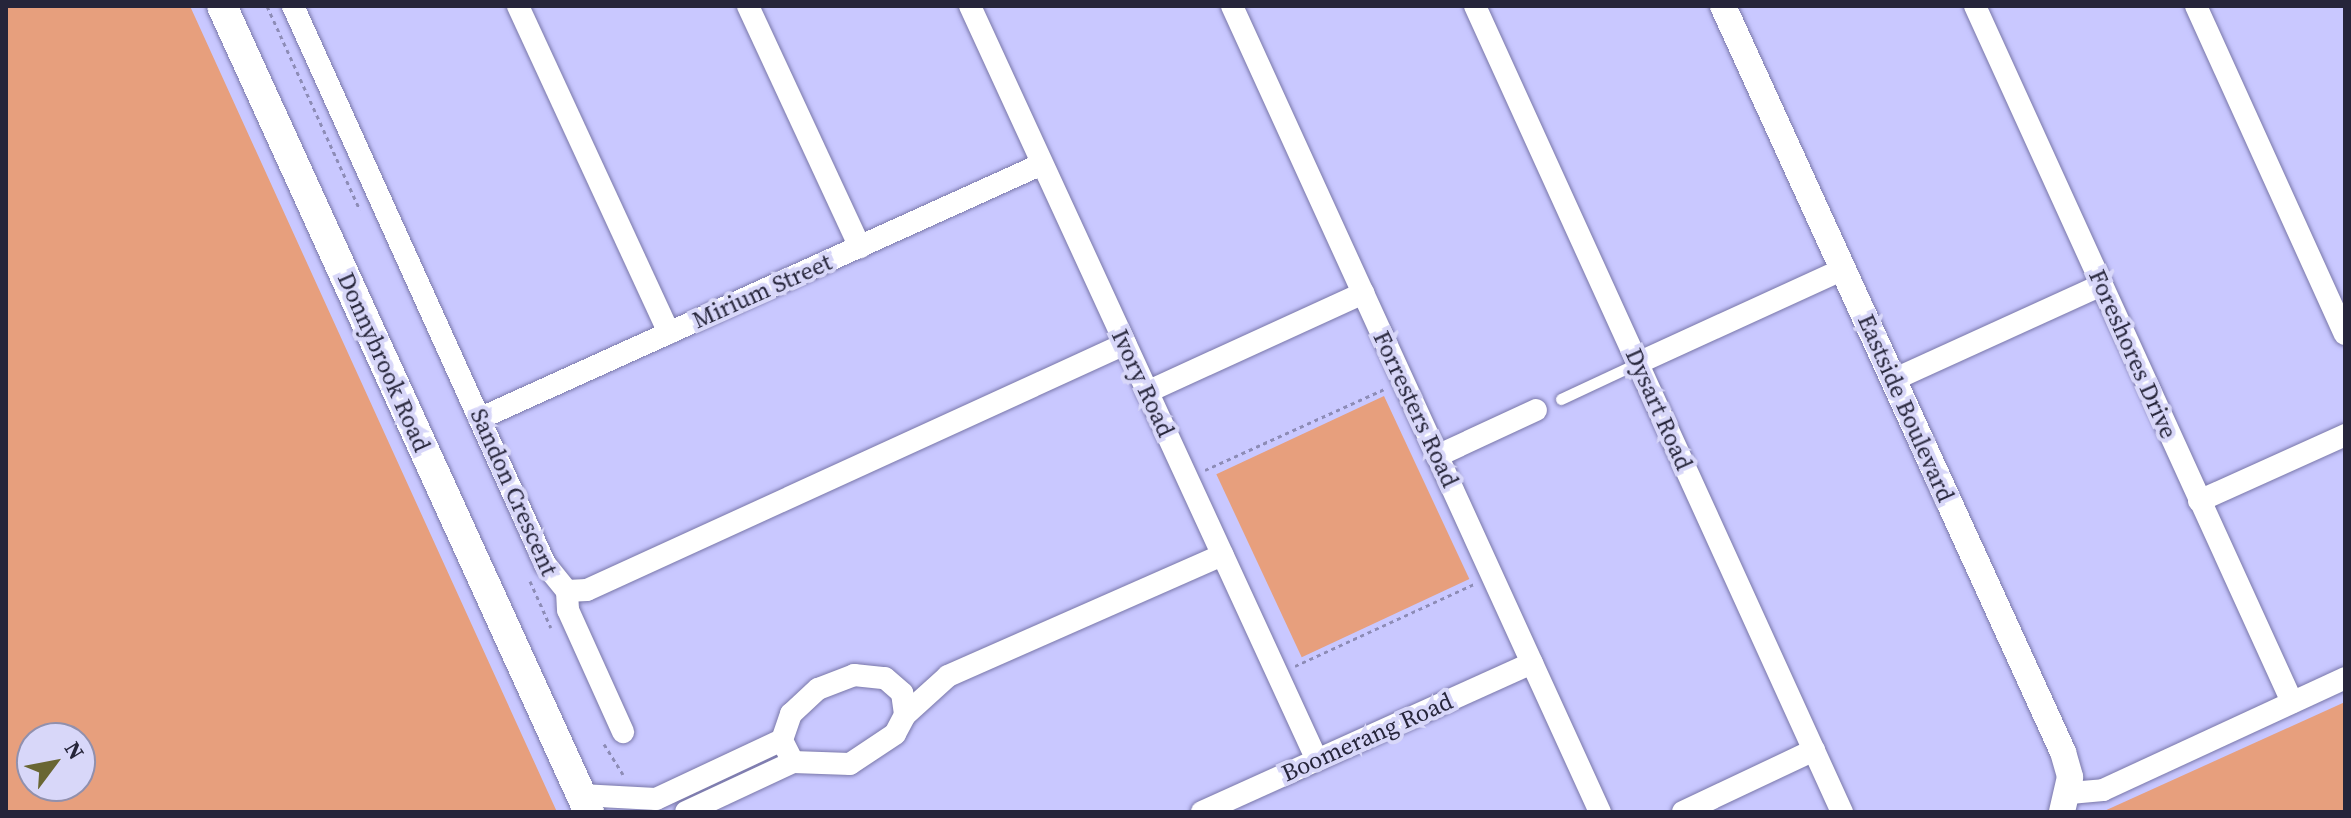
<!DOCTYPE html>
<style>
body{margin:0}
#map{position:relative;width:2351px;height:818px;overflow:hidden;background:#c9c8ff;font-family:"Source Serif 4",serif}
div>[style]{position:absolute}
.green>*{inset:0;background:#e79f7d;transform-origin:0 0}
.path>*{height:3px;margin-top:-1.5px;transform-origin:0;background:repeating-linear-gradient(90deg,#8d8cb6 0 4px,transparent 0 8px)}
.roads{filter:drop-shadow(0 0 2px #7977a9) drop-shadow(0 0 2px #7977a9)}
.service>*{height:11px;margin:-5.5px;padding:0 5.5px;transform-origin:5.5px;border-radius:5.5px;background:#fff}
.minor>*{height:22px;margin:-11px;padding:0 11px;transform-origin:11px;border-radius:11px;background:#fff}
.tertiary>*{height:26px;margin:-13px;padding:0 13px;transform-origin:13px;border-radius:13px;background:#fff}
.secondary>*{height:30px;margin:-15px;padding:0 15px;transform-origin:15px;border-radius:15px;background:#fff}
span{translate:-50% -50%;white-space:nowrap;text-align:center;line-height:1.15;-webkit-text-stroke:8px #d8d7f9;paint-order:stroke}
.street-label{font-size:24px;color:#26253a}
.frame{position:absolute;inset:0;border:8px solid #26253a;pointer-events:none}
.north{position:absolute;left:16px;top:722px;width:80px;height:80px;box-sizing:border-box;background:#d8d7f9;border:2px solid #9190ad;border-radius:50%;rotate:58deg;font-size:22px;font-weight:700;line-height:32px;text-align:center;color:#26253a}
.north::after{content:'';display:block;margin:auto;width:28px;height:36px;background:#696633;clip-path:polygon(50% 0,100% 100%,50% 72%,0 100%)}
</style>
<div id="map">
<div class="green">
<div style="clip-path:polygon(evenodd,6px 6px,190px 6px,557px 812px,6px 812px,6px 6px,32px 738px,80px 738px,80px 786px,32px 786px,32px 738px)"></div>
<div style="left:1384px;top:396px;width:202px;height:185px;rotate:65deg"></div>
<div style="clip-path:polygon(2345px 702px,2345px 812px,2102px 812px)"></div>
</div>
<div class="path">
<div style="left:267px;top:6px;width:224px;rotate:65.5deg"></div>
<div style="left:1205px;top:470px;width:196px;rotate:-24.3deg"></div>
<div style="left:530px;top:581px;width:51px;rotate:65.9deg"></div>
<div style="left:1295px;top:666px;width:197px;rotate:-24.6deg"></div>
<div style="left:604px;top:744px;width:36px;rotate:58deg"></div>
</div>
<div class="roads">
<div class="service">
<div style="left:1561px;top:399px;width:85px;rotate:-25.1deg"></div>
</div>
<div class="minor">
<div style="left:293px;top:6px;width:612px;rotate:65.7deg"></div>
<div style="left:545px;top:564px;width:35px;rotate:51deg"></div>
<div style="left:567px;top:591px;width:20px;rotate:-3deg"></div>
<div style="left:587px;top:590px;width:592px;rotate:-24.57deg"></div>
<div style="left:518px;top:6px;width:360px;rotate:65.2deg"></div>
<div style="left:748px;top:6px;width:266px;rotate:65.1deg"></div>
<div style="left:970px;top:6px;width:830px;rotate:65.29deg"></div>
<div style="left:1232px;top:6px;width:886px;rotate:65.46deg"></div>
<div style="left:1475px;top:6px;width:886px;rotate:65.52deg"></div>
<div style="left:1975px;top:6px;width:765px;rotate:65.51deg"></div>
<div style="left:2196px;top:6px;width:360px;rotate:65.6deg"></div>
<div style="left:1638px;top:363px;width:226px;rotate:-24.6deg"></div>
<div style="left:1893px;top:380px;width:229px;rotate:-24.5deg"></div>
<div style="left:1147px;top:392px;width:238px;rotate:-24.6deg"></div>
<div style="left:481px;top:418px;width:616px;rotate:-24.36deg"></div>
<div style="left:1437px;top:456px;width:109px;rotate:-24.9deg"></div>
<div style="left:2199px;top:501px;width:160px;rotate:-24.3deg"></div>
<div style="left:567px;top:591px;width:19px;rotate:87deg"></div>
<div style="left:568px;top:610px;width:134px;rotate:65.7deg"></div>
<div style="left:854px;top:675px;width:31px;rotate:6deg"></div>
<div style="left:885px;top:678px;width:23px;rotate:41deg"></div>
<div style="left:902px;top:693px;width:22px;rotate:82deg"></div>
<div style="left:905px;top:715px;width:21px;rotate:118deg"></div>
<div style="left:895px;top:734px;width:54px;rotate:146.3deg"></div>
<div style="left:850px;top:764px;width:57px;rotate:-178deg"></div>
<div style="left:793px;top:762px;width:25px;rotate:-117deg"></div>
<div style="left:782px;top:740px;width:28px;rotate:-71deg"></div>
<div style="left:791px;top:714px;width:37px;rotate:-43deg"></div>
<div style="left:818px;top:689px;width:39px;rotate:-21deg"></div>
<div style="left:905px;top:715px;width:58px;rotate:-42.2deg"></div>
<div style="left:948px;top:676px;width:300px;rotate:-23.8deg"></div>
<div style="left:2070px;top:793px;width:33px;rotate:-5deg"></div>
<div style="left:2103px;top:790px;width:267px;rotate:-24.8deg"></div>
<div style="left:581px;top:795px;width:75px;rotate:3.1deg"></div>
<div style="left:656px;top:799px;width:139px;rotate:-25.1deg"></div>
<div style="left:686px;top:812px;width:118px;rotate:-25deg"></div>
<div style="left:1202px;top:812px;width:362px;rotate:-24.3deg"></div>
<div style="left:1683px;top:812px;width:145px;rotate:-25.3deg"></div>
</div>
<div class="tertiary">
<div style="left:1723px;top:6px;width:820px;rotate:65.5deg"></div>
<div style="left:2063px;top:752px;width:26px;rotate:74deg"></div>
<div style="left:2070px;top:777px;width:36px;rotate:103deg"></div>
</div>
<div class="secondary">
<div style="left:222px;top:6px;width:886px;rotate:65.52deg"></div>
</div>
</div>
<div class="street-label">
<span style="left:762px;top:291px;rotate:-24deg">Mirium Street</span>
<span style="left:2133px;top:354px;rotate:66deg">Foreshores Drive</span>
<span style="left:384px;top:362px;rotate:66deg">Donnybrook Road</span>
<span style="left:1143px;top:383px;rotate:65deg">Ivory Road</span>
<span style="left:1906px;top:408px;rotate:66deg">Eastside Boulevard</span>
<span style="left:1416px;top:409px;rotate:65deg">Forresters Road</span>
<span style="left:1659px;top:409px;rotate:66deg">Dysart Road</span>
<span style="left:514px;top:492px;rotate:66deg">Sandon Crescent</span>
<span style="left:1367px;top:737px;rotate:-24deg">Boomerang Road</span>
</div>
<div class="frame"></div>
<div class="north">N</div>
</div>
